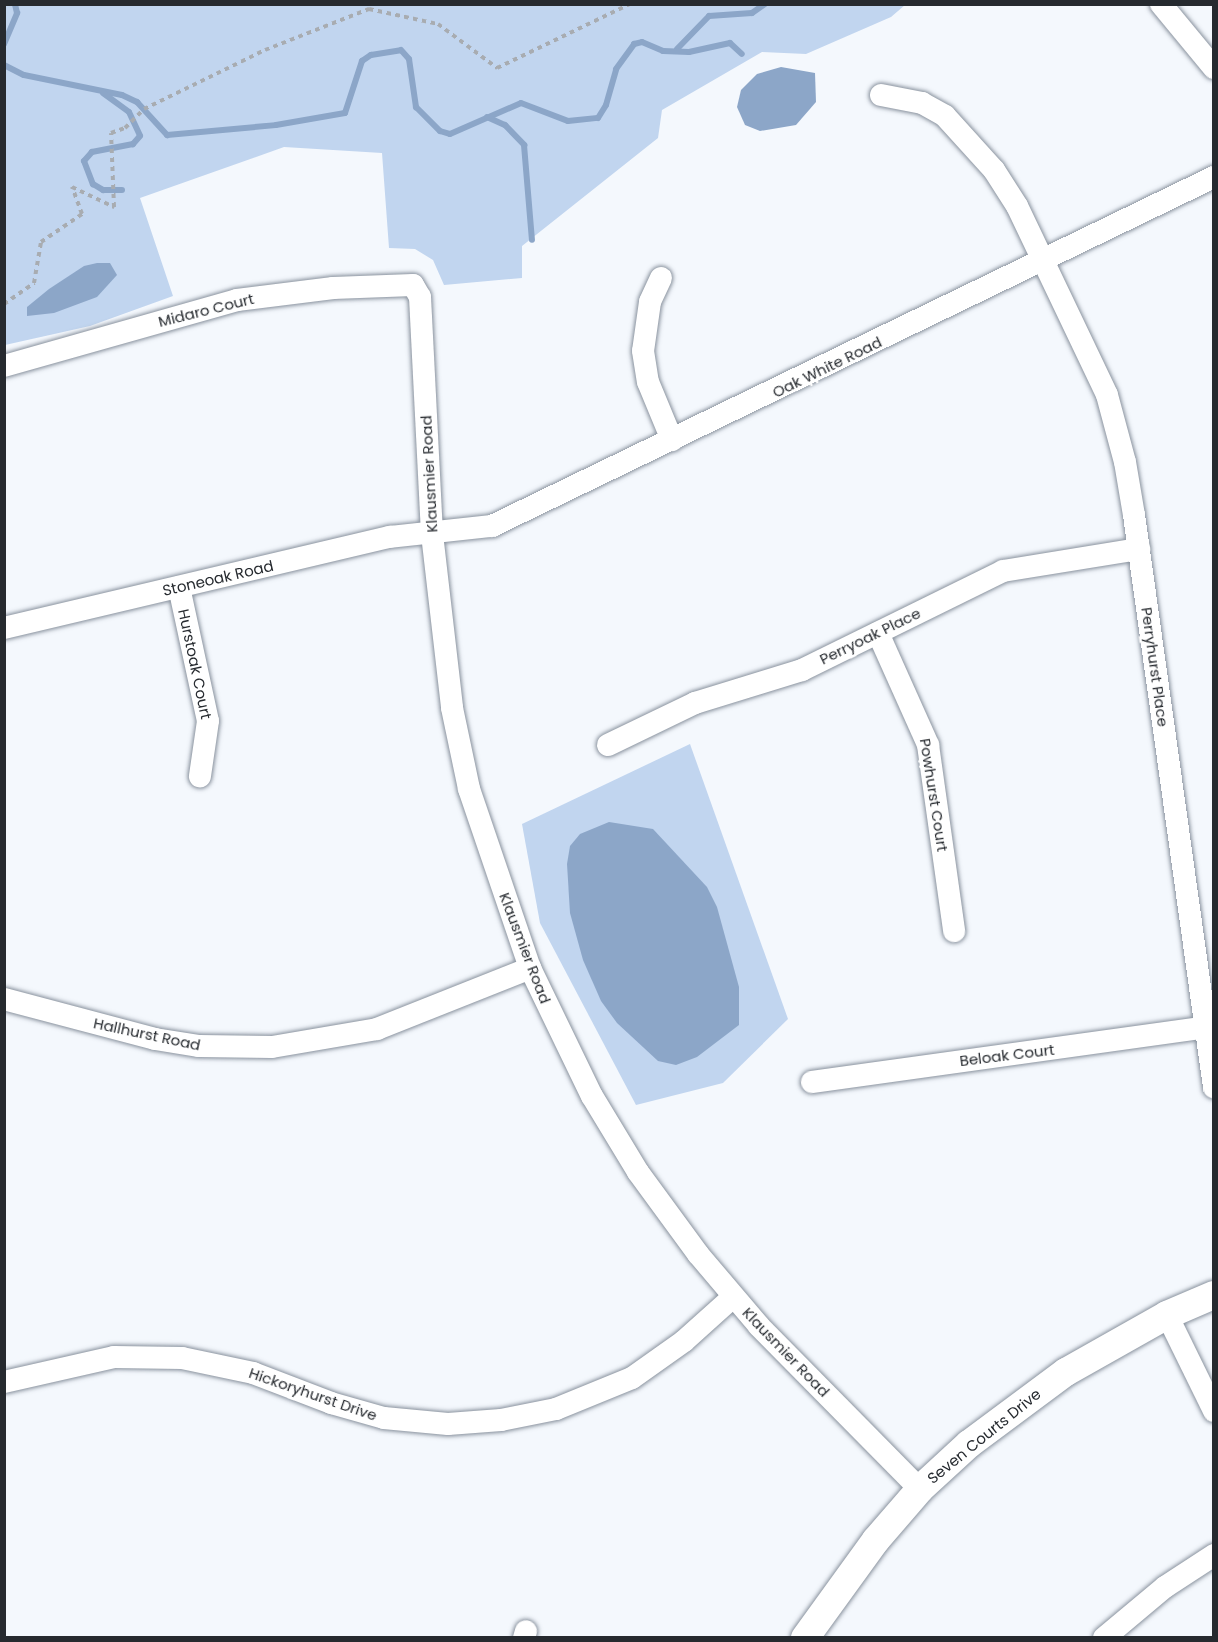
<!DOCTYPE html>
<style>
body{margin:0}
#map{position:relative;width:1218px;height:1642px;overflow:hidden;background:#f4f8fd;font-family:Poppins,sans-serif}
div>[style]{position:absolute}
.green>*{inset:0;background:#c1d5ef}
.water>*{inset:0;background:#8ca6c8}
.stream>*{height:6px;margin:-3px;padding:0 3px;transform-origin:3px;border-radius:3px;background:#8ca6c8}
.path>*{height:4px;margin-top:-2px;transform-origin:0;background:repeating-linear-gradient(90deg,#a8acb1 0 4.5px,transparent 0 9px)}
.roads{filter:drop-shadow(0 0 2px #89929e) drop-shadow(0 0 2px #89929e)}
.minor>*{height:22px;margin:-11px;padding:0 11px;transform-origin:11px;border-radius:11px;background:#fff}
.tertiary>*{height:28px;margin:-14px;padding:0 14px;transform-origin:14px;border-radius:14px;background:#fff}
span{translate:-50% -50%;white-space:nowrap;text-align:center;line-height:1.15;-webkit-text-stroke:5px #fff;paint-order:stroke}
.street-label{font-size:15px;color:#262a2f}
.frame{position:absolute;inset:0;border:6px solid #262a2f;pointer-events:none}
</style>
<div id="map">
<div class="green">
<div style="clip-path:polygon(4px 5px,905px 5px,891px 17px,806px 54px,762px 52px,662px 110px,658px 138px,522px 246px,522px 278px,444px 285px,433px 260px,415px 249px,389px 248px,382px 153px,284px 147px,140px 198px,173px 296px,90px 326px,5px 345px)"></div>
<div style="clip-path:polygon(690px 744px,788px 1019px,723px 1083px,636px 1105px,540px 923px,522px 824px)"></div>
</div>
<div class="water">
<div style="clip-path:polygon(781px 67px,815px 73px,816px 102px,796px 125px,760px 131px,745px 125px,737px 107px,741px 90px,757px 74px)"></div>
<div style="clip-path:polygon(97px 263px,110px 263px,117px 275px,97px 297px,54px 313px,27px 316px,27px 307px,49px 289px,84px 266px)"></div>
<div style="clip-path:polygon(609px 822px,653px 829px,707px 887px,717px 907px,739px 987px,739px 1025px,697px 1057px,676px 1065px,658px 1061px,617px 1023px,601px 1001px,583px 960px,570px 913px,567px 864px,570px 846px,580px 834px)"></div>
</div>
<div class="stream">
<div style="left:4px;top:44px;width:34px;rotate:-67deg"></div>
<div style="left:17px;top:13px;width:9px;rotate:-103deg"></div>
<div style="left:677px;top:49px;width:46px;rotate:-45.9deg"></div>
<div style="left:709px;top:16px;width:43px;rotate:-4deg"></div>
<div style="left:752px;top:13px;width:16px;rotate:-35deg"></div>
<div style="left:4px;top:65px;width:22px;rotate:27deg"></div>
<div style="left:24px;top:75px;width:100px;rotate:11.5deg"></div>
<div style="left:122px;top:95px;width:17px;rotate:25deg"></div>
<div style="left:137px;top:102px;width:45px;rotate:47.7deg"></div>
<div style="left:167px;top:135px;width:109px;rotate:-5.2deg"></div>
<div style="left:276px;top:125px;width:70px;rotate:-9.9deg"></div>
<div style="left:345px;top:113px;width:55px;rotate:-71.9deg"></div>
<div style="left:362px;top:61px;width:11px;rotate:-34deg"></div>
<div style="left:371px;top:55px;width:30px;rotate:-9deg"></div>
<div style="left:401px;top:50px;width:12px;rotate:48deg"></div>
<div style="left:409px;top:59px;width:49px;rotate:81.7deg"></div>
<div style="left:416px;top:107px;width:34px;rotate:45deg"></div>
<div style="left:440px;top:131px;width:10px;rotate:17deg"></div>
<div style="left:450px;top:134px;width:77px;rotate:-23.6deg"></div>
<div style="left:521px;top:103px;width:50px;rotate:21deg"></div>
<div style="left:568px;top:121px;width:30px;rotate:-6deg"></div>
<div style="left:598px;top:118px;width:15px;rotate:-58deg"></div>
<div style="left:606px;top:105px;width:37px;rotate:-74deg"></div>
<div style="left:616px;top:69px;width:31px;rotate:-54deg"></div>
<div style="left:634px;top:44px;width:8px;rotate:-14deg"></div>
<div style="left:642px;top:42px;width:23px;rotate:23deg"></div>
<div style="left:663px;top:51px;width:26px;rotate:2deg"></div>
<div style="left:689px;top:52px;width:42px;rotate:-12.4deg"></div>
<div style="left:730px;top:43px;width:16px;rotate:43deg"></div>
<div style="left:103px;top:93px;width:32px;rotate:36deg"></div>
<div style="left:129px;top:112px;width:26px;rotate:65deg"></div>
<div style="left:140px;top:136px;width:11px;rotate:131deg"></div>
<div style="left:133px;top:144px;width:42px;rotate:169deg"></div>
<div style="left:92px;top:152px;width:12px;rotate:132deg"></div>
<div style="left:84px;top:161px;width:25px;rotate:69deg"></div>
<div style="left:93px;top:184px;width:12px;rotate:31deg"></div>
<div style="left:103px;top:190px;width:19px"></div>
<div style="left:487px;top:117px;width:20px;rotate:24deg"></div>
<div style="left:505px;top:125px;width:28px;rotate:46deg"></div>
<div style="left:524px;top:145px;width:95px;rotate:85.2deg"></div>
</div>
<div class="path">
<div style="left:4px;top:304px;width:37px;rotate:-35deg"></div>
<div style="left:34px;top:283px;width:42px;rotate:-80.3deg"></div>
<div style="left:41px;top:242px;width:50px;rotate:-34.3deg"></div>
<div style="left:82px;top:214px;width:29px;rotate:-110deg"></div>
<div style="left:72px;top:187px;width:47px;rotate:25.5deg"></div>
<div style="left:114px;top:207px;width:74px;rotate:-92.3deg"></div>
<div style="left:111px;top:133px;width:15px;rotate:-20deg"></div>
<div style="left:125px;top:128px;width:27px;rotate:-45deg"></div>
<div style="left:144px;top:109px;width:135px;rotate:-26deg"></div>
<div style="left:265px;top:50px;width:112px;rotate:-21.5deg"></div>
<div style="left:369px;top:9px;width:71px;rotate:12.3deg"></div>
<div style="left:438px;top:24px;width:74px;rotate:36.7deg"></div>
<div style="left:497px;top:68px;width:148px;rotate:-25.7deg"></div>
</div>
<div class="roads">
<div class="minor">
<div style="left:1161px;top:4px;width:83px;rotate:50.4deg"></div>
<div style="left:881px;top:95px;width:42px;rotate:11deg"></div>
<div style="left:922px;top:103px;width:26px;rotate:29deg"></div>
<div style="left:945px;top:116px;width:73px;rotate:47.8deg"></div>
<div style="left:994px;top:170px;width:43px;rotate:57.4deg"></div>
<div style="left:1017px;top:206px;width:209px;rotate:64.5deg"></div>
<div style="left:1107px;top:395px;width:69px;rotate:75deg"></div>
<div style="left:1125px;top:462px;width:54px;rotate:80.4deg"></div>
<div style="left:1134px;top:515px;width:578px;rotate:82.04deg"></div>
<div style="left:661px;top:278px;width:26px;rotate:115deg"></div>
<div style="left:650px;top:302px;width:49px;rotate:98.1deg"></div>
<div style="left:643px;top:351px;width:31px;rotate:81deg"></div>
<div style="left:648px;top:382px;width:63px;rotate:67.5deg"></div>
<div style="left:4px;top:366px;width:242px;rotate:-15.8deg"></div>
<div style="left:237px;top:300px;width:97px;rotate:-7.1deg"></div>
<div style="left:333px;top:288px;width:80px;rotate:-2.1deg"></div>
<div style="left:413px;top:285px;width:14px;rotate:60deg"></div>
<div style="left:420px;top:297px;width:237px;rotate:87.1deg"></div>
<div style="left:432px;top:534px;width:175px;rotate:83.4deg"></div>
<div style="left:452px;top:708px;width:83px;rotate:78.1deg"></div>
<div style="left:469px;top:789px;width:189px;rotate:71.2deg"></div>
<div style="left:530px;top:968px;width:142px;rotate:64.2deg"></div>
<div style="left:592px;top:1096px;width:89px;rotate:58.8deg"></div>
<div style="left:638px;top:1172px;width:102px;rotate:53.8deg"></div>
<div style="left:698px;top:1254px;width:94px;rotate:49.7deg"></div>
<div style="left:759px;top:1326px;width:229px;rotate:45.4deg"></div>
<div style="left:179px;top:587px;width:137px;rotate:77.8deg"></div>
<div style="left:208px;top:721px;width:56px;rotate:98.3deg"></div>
<div style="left:4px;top:628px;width:397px;rotate:-13.3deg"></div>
<div style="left:390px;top:537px;width:103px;rotate:-6.2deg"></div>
<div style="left:492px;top:526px;width:802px;rotate:-25.8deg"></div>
<div style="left:878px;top:633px;width:123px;rotate:65.9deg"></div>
<div style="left:928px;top:745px;width:188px;rotate:82deg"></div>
<div style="left:608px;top:745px;width:97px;rotate:-25.8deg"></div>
<div style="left:695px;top:703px;width:112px;rotate:-17.1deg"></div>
<div style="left:802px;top:670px;width:224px;rotate:-26.2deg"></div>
<div style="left:1003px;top:571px;width:138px;rotate:-9.2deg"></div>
<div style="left:4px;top:999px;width:156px;rotate:14.8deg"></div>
<div style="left:155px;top:1039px;width:45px;rotate:9deg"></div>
<div style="left:199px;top:1046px;width:73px;rotate:0.8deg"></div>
<div style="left:272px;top:1047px;width:107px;rotate:-9.7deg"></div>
<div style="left:377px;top:1029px;width:165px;rotate:-21.7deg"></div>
<div style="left:812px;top:1082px;width:395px;rotate:-7.9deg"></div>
<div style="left:1167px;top:1315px;width:107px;rotate:63.9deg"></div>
<div style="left:4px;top:1382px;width:113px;rotate:-12.8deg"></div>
<div style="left:114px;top:1357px;width:68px;rotate:0.8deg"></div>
<div style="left:182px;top:1358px;width:73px;rotate:11.9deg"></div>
<div style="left:253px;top:1373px;width:84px;rotate:21deg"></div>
<div style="left:331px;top:1403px;width:55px;rotate:15.8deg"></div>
<div style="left:384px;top:1418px;width:64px;rotate:5.4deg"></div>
<div style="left:448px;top:1424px;width:53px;rotate:-4.3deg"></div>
<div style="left:501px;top:1420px;width:56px;rotate:-11.3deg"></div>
<div style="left:556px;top:1409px;width:82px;rotate:-22.2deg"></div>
<div style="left:632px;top:1378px;width:64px;rotate:-35.4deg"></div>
<div style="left:684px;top:1341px;width:66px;rotate:-41.9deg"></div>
<div style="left:524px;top:1638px;width:7px;rotate:-74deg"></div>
<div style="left:1104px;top:1638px;width:80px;rotate:-39.9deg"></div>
<div style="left:1165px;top:1587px;width:59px;rotate:-33.1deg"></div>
</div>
<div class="tertiary">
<div style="left:805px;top:1638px;width:121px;rotate:-54.1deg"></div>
<div style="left:876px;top:1540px;width:67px;rotate:-49.2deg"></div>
<div style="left:920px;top:1489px;width:67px;rotate:-42.6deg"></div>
<div style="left:969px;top:1444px;width:121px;rotate:-36.6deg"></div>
<div style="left:1066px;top:1372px;width:116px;rotate:-29.4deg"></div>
<div style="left:1167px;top:1315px;width:51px;rotate:-23.1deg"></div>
</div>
</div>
<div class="street-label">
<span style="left:206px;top:310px;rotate:-14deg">Midaro Court</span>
<span style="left:827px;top:367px;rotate:-26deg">Oak White Road</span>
<span style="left:429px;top:474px;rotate:-93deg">Klausmier Road</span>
<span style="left:218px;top:578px;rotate:-13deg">Stoneoak Road</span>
<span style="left:870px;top:636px;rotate:-26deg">Perryoak Place</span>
<span style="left:195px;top:664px;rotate:78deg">Hurstoak Court</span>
<span style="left:1155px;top:667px;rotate:82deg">Perryhurst Place</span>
<span style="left:934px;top:795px;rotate:81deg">Powhurst Court</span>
<span style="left:525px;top:948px;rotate:69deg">Klausmier Road</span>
<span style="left:147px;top:1034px;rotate:12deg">Hallhurst Road</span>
<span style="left:1007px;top:1055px;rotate:-7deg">Beloak Court</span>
<span style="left:786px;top:1352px;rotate:46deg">Klausmier Road</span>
<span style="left:313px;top:1394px;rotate:19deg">Hickoryhurst Drive</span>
<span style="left:984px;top:1436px;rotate:-39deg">Seven Courts Drive</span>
</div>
<div class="frame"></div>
</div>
